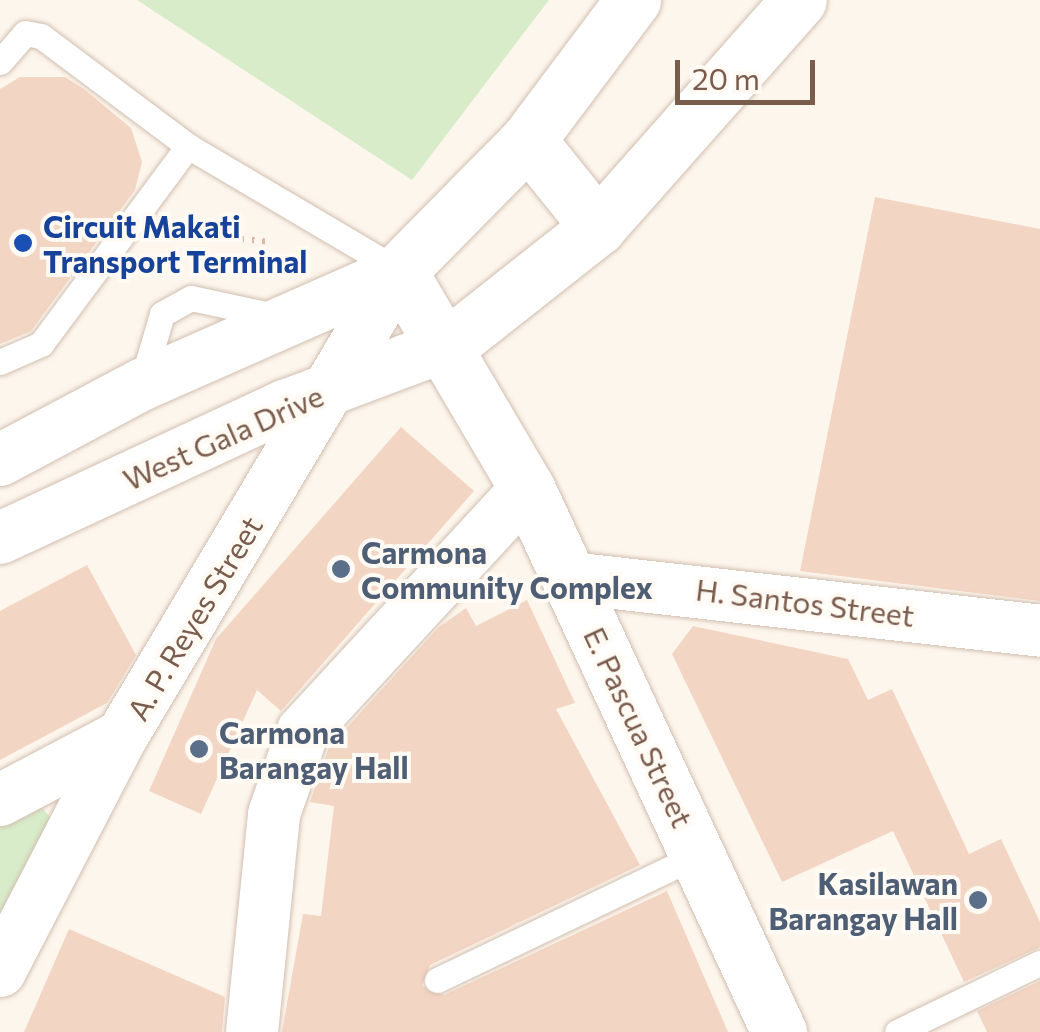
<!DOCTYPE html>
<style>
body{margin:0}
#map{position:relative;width:1040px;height:1032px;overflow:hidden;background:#fdf6ec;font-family:Commissioner,sans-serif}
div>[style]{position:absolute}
.green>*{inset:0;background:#d8ecc9}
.building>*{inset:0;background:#f3d5c3}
.path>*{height:6px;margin-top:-3px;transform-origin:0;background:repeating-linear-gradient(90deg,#d9b8a5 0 2.5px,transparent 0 10.5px)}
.roads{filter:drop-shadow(0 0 2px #d1beb0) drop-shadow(0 0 2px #d1beb0)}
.lane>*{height:25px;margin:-12.5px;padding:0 12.5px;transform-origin:12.5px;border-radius:12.5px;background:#fff}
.street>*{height:52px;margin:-26px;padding:0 26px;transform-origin:26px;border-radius:26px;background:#fff}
.secondary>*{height:55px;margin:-27.5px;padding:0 27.5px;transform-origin:27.5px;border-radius:27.5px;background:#fff}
.dots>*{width:28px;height:28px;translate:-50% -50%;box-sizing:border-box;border:5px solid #fffaf3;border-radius:50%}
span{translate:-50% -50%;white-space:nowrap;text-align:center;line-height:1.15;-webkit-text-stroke:8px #fffaf3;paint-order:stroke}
.transit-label{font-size:30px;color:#164399;font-weight:700}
.left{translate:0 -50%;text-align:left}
.street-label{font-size:30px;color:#7a5c4d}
.service-label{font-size:30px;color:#4e5e75;font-weight:700}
.right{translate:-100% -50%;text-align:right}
.scale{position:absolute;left:675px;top:60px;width:140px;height:45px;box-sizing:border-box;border:5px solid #7a5c4d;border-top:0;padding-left:12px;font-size:30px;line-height:35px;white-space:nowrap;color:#7a5c4d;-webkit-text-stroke:8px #fffaf3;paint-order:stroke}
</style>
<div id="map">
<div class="green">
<div style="clip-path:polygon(137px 0,549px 0,412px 180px)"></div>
<div style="clip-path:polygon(40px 805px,58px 827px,0 932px,0 827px)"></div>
</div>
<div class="building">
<div style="clip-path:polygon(20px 77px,65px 77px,84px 89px,131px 128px,142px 162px,135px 190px,31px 331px,0 344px,0 89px)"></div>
<div style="clip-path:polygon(875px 197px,1040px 229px,1040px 601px,800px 571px)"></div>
<div style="clip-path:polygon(401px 427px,474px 491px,281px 711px,257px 690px,201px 814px,149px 791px,216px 639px)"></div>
<div style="clip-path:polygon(87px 565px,136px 655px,107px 703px,0 760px,0 611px)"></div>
<div style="clip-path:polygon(527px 600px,575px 703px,556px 709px,640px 865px,430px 965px,422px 986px,444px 995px,667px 891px,728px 1032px,282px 1032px,303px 914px,321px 916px,334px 806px,310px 802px,329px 747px,439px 627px,466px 608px,476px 626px)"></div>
<div style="clip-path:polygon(693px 626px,848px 659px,868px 700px,892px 689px,969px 854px,1001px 839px,1040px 922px,1040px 947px,964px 982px,893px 831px,782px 882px,672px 654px)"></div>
<div style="clip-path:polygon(69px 929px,225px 997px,222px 1032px,24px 1032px)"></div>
<div style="clip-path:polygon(1040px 981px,1040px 1032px,987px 1032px,977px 1011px)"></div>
</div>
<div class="path">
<div style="left:231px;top:238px;width:42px;rotate:5.4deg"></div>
</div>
<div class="roads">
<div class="lane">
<div style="left:0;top:62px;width:38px;rotate:-49deg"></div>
<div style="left:25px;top:33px;width:16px;rotate:11deg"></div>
<div style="left:41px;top:36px;width:184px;rotate:36.8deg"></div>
<div style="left:188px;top:146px;width:245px;rotate:30.6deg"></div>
<div style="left:0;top:362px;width:45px;rotate:-23.7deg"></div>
<div style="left:41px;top:344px;width:247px;rotate:-53.4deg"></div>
<div style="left:141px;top:385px;width:74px;rotate:-73.5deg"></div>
<div style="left:162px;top:314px;width:33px;rotate:-29deg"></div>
<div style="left:191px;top:298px;width:95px;rotate:12.1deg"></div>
<div style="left:437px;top:980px;width:289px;rotate:-25.6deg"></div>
<div style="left:897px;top:1032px;width:159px;rotate:-25.8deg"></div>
</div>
<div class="street">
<div style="left:0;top:460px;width:160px;rotate:-28deg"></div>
<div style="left:141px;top:385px;width:282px;rotate:-23.8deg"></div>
<div style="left:0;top:538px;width:314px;rotate:-24.9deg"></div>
<div style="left:285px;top:406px;width:176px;rotate:-20.6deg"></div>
<div style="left:570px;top:578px;width:473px;rotate:6.4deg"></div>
<div style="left:0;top:800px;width:138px;rotate:-27.7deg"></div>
<div style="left:0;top:971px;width:265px;rotate:-62.6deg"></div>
<div style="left:122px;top:736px;width:541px;rotate:-59.22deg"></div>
<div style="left:252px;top:1032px;width:219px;rotate:-84.2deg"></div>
<div style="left:274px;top:814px;width:88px;rotate:-70.7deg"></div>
<div style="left:303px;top:731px;width:330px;rotate:-47.3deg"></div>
</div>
<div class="secondary">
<div style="left:633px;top:0;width:175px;rotate:126.9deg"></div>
<div style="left:528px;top:140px;width:184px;rotate:134.6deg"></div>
<div style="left:399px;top:271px;width:252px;rotate:59.5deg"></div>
<div style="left:527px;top:488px;width:600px;rotate:65.14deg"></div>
<div style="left:528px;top:140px;width:112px;rotate:51.2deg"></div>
<div style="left:450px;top:344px;width:189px;rotate:-38.3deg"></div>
<div style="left:598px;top:227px;width:303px;rotate:-48.5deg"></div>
</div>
</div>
<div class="dots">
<div style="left:23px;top:243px;background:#1a4fb4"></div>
<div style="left:341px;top:569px;background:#5c6f8a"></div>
<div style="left:199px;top:749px;background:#5c6f8a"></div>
<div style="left:978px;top:900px;background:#5c6f8a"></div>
</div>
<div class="transit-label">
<span class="left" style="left:43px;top:243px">Circuit Makati<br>Transport Terminal</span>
</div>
<div class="street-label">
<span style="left:223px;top:437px;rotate:-24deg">West Gala Drive</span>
<span style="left:805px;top:602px;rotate:7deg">H. Santos Street</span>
<span style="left:194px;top:618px;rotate:-59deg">A. P. Reyes Street</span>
<span style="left:639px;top:727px;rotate:65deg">E. Pascua Street</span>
</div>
<div class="service-label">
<span class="left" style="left:361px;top:569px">Carmona<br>Community Complex</span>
<span class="left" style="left:219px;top:749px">Carmona<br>Barangay Hall</span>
<span class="right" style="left:958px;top:900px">Kasilawan<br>Barangay Hall</span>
</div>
<div class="scale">20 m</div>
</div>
